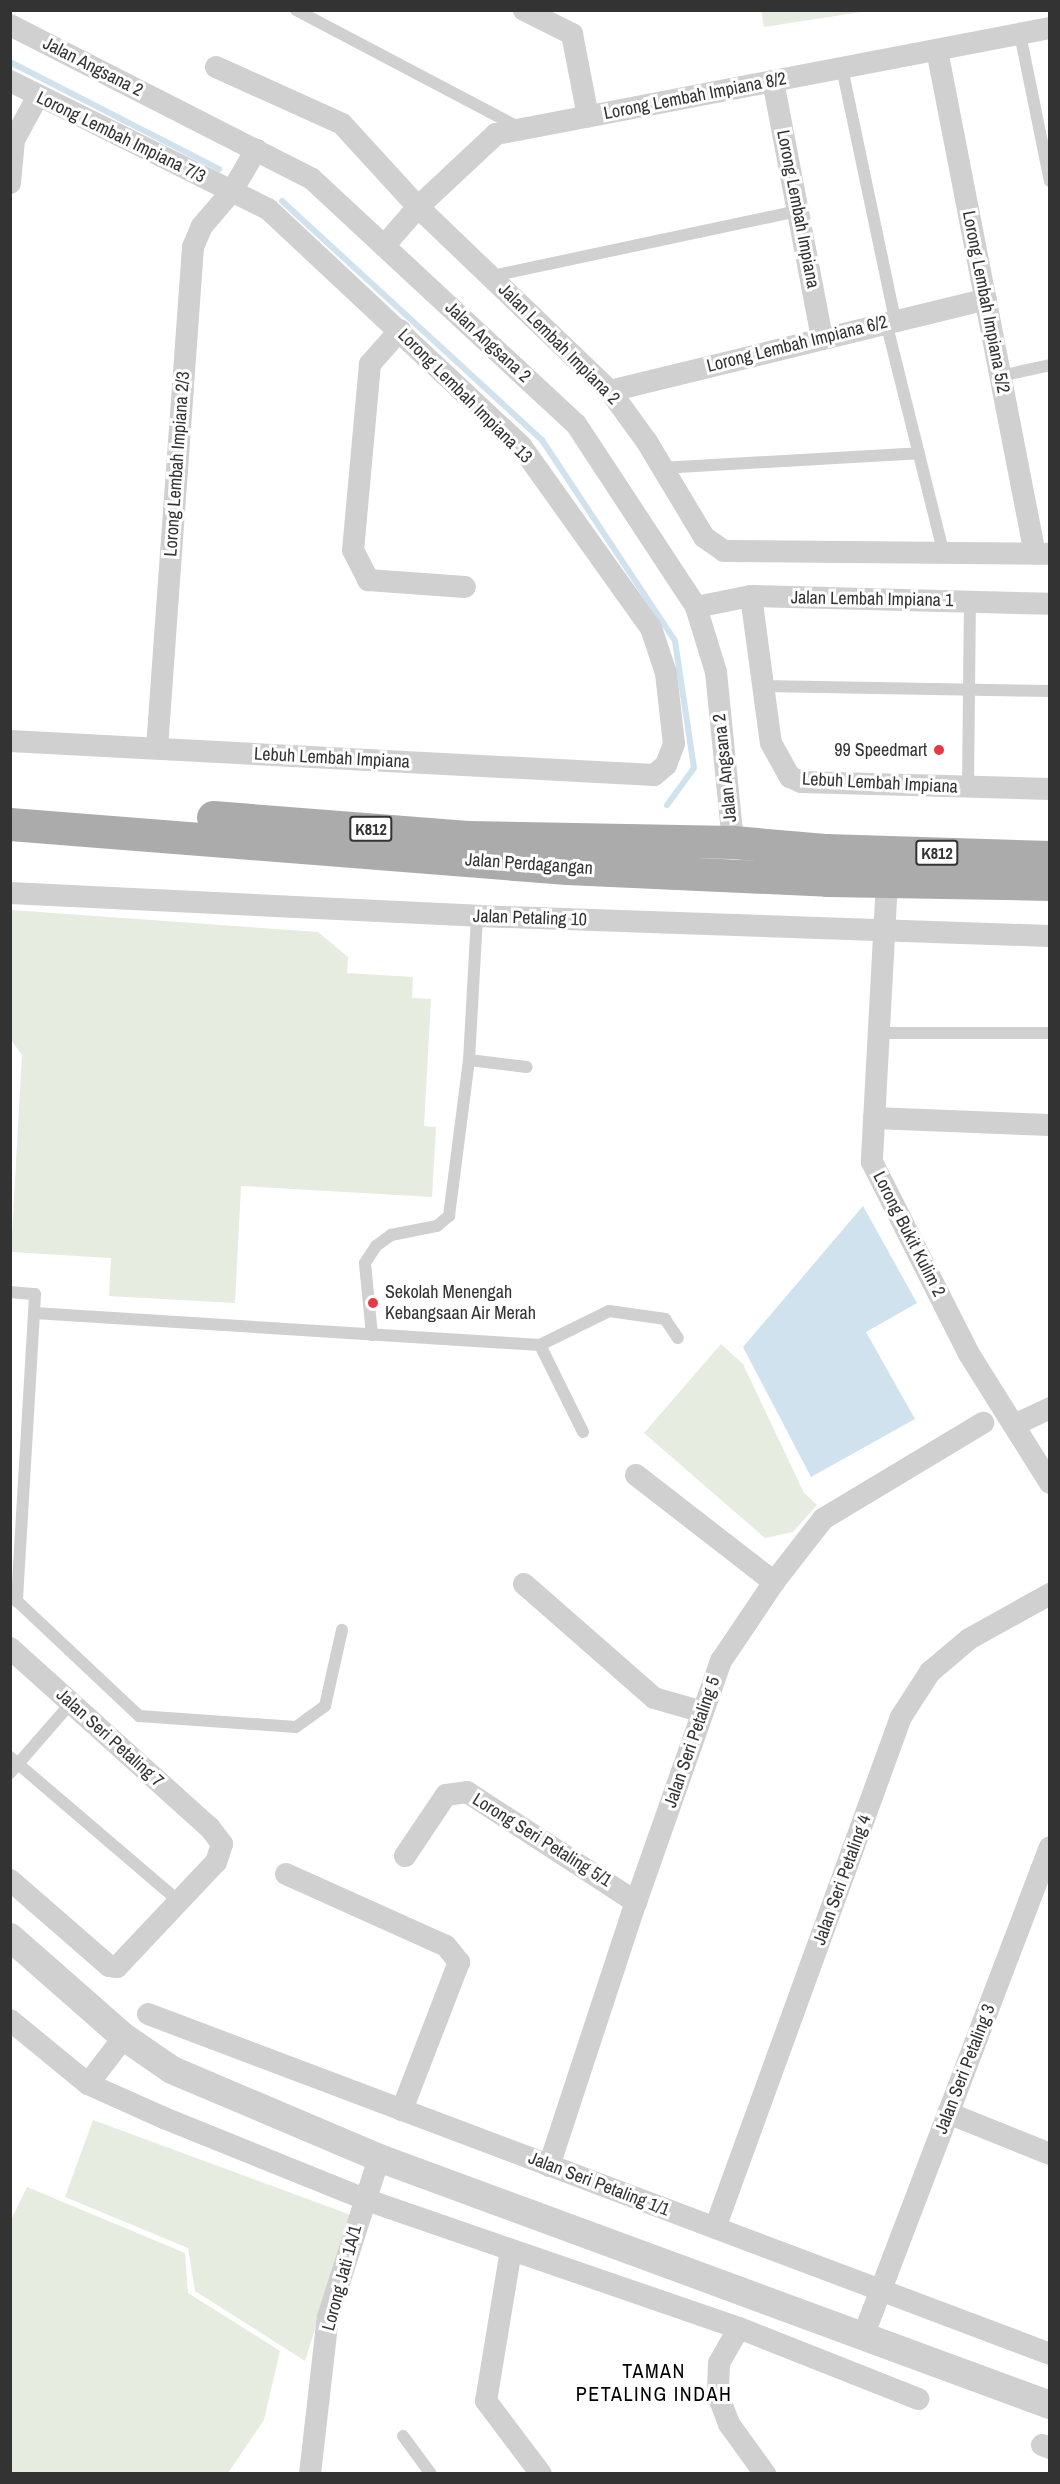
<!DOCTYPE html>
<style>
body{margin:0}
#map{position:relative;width:1060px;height:2484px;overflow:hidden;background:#fff;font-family:"Archivo Narrow",sans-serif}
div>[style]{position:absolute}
.green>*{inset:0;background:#e6ecdf}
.water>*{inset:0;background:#cfe2ee}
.stream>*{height:6px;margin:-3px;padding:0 3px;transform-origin:3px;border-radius:3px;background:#cfe2ee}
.service>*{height:12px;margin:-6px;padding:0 6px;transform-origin:6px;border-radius:6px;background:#d0d0d0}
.minor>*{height:22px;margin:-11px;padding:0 11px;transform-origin:11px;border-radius:11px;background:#d0d0d0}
.tertiary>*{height:28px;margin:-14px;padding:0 14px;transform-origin:14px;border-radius:14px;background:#d0d0d0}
.primary>*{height:33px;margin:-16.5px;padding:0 16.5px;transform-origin:16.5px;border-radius:16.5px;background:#ababab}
.dots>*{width:16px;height:16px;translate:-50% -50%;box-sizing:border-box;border:3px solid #fff;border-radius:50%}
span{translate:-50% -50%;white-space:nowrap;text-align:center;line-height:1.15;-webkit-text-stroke:6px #fff;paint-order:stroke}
.shield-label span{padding:2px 4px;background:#fff;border:2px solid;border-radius:4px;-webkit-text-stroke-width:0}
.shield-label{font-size:16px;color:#333;font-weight:700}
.street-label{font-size:18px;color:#333}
.poi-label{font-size:18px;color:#333}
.right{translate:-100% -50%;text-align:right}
.left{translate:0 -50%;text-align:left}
.neighbourhood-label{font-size:20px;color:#000;letter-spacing:1.5px}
.frame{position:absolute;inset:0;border:12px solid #333;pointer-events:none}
</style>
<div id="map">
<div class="green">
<div style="clip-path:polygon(761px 10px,868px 10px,868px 11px,764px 27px)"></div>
<div style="clip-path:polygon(11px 910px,318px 932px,348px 957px,347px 973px,413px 977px,412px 998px,431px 999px,424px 1126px,436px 1127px,432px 1197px,241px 1186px,235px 1303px,109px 1296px,111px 1258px,11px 1252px,22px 1055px,11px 1040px)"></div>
<div style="clip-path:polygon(721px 1344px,743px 1364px,804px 1493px,817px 1505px,793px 1532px,765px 1538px,644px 1433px)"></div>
<div style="clip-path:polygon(93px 2120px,351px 2215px,305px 2361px,195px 2291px,188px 2248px,65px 2197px)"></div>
<div style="clip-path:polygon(27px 2187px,185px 2253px,188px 2293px,280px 2351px,264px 2420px,228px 2473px,11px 2473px,11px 2220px)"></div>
</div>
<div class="water">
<div style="clip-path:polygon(863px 1206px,917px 1303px,866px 1332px,915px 1419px,811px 1477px,743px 1347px)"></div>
</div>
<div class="stream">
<div style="left:10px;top:62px;width:235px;rotate:27.1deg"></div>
<div style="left:282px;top:201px;width:353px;rotate:42.6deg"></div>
<div style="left:542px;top:440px;width:241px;rotate:56.5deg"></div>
<div style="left:675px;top:641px;width:128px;rotate:81.5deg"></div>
<div style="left:694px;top:768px;width:46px;rotate:126.1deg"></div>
</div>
<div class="service">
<div style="left:296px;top:10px;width:251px;rotate:27.8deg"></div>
<div style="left:1020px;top:34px;width:150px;rotate:78.5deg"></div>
<div style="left:842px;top:68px;width:258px;rotate:78.1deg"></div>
<div style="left:492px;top:276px;width:313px;rotate:-12deg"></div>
<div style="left:886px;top:322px;width:239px;rotate:76deg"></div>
<div style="left:1000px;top:376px;width:51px;rotate:-12.4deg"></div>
<div style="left:661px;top:468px;width:258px;rotate:-3.3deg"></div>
<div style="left:761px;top:686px;width:289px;rotate:1deg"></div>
<div style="left:968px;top:787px;width:185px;rotate:-89.4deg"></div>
<div style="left:879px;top:1033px;width:171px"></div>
<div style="left:469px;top:1060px;width:58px;rotate:6.9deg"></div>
<div style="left:10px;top:1292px;width:25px;rotate:5deg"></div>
<div style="left:35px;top:1294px;width:19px;rotate:93deg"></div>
<div style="left:34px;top:1313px;width:507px;rotate:3.62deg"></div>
<div style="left:540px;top:1345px;width:77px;rotate:-26.2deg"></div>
<div style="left:609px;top:1311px;width:57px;rotate:8.1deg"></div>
<div style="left:665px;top:1319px;width:23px;rotate:56deg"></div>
<div style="left:34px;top:1313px;width:289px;rotate:93.4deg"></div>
<div style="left:17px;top:1601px;width:168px;rotate:43.3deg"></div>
<div style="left:139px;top:1716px;width:157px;rotate:4deg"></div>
<div style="left:296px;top:1727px;width:36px;rotate:-36deg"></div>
<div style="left:325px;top:1706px;width:78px;rotate:-77.4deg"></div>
<div style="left:372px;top:1335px;width:72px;rotate:-95.6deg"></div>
<div style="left:365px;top:1263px;width:20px;rotate:-57deg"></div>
<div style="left:376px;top:1246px;width:19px;rotate:-36deg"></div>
<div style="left:391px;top:1235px;width:47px;rotate:-11.1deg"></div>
<div style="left:437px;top:1226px;width:16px;rotate:-40deg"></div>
<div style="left:449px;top:1216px;width:157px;rotate:-82.7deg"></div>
<div style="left:469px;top:1060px;width:144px;rotate:-86.8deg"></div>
<div style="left:540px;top:1345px;width:97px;rotate:63.7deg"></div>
<div style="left:10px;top:1757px;width:225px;rotate:40.5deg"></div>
<div style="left:10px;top:1773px;width:93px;rotate:-48.9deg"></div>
<div style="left:403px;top:2436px;width:47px;rotate:53.6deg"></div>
</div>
<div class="minor">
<div style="left:524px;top:10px;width:54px;rotate:26.6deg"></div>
<div style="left:572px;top:34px;width:84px;rotate:79deg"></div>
<div style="left:10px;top:25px;width:339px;rotate:27deg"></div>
<div style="left:312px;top:179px;width:360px;rotate:42.9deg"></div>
<div style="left:576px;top:424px;width:219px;rotate:56.7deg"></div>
<div style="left:696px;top:607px;width:68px;rotate:72.9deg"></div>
<div style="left:716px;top:672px;width:171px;rotate:84.3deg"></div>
<div style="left:937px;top:50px;width:513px;rotate:79deg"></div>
<div style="left:216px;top:67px;width:138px;rotate:24.3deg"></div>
<div style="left:342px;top:124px;width:113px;rotate:47.5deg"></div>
<div style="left:418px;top:207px;width:266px;rotate:43.8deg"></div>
<div style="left:610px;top:391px;width:63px;rotate:54deg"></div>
<div style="left:647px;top:442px;width:111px;rotate:59deg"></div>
<div style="left:704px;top:537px;width:24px;rotate:35deg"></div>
<div style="left:724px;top:551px;width:326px;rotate:0.5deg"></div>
<div style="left:10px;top:81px;width:288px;rotate:26.4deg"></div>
<div style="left:268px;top:209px;width:347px;rotate:43.1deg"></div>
<div style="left:521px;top:446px;width:224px;rotate:54.5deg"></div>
<div style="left:651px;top:628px;width:47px;rotate:71.6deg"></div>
<div style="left:666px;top:673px;width:71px;rotate:83.6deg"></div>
<div style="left:674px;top:744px;width:22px;rotate:111deg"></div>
<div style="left:666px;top:765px;width:16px;rotate:140deg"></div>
<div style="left:654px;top:775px;width:645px;rotate:-176.98deg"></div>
<div style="left:773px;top:81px;width:261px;rotate:79.2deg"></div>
<div style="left:10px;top:183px;width:43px;rotate:-84.7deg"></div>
<div style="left:14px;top:140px;width:50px;rotate:-61.4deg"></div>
<div style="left:384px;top:246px;width:52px;rotate:-48.9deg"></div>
<div style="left:418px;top:207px;width:107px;rotate:-43.1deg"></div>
<div style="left:496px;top:134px;width:564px;rotate:-10.83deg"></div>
<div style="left:400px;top:330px;width:45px;rotate:131.4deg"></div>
<div style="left:370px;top:364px;width:187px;rotate:95.2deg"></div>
<div style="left:353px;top:550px;width:34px;rotate:63deg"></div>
<div style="left:368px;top:580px;width:97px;rotate:4.1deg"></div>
<div style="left:610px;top:391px;width:387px;rotate:-13.7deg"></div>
<div style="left:751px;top:596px;width:148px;rotate:82.3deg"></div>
<div style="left:771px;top:743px;width:39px;rotate:61deg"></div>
<div style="left:790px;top:777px;width:12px;rotate:24deg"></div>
<div style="left:801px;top:782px;width:249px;rotate:1.6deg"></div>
<div style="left:696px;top:607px;width:56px;rotate:-11.3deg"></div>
<div style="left:751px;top:596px;width:299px;rotate:1.5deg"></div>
<div style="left:157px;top:748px;width:502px;rotate:-85.89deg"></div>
<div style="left:193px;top:247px;width:23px;rotate:-67deg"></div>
<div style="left:202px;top:226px;width:46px;rotate:-49.4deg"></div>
<div style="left:232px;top:191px;width:48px;rotate:-59.7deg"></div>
<div style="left:887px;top:881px;width:281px;rotate:93.1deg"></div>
<div style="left:872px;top:1162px;width:215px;rotate:63.2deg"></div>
<div style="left:969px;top:1354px;width:152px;rotate:57.9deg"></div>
<div style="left:10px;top:893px;width:468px;rotate:2.8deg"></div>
<div style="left:477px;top:916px;width:573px;rotate:2deg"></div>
<div style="left:874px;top:1118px;width:176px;rotate:2.3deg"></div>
<div style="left:1014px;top:1425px;width:40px;rotate:-25deg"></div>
<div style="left:636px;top:1475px;width:175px;rotate:37.8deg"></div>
<div style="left:524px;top:1584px;width:173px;rotate:41.2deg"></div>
<div style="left:654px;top:1698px;width:51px;rotate:15.9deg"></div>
<div style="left:10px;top:1648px;width:269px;rotate:42deg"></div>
<div style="left:210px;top:1828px;width:20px;rotate:53deg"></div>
<div style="left:222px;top:1844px;width:19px;rotate:108deg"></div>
<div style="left:216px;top:1862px;width:144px;rotate:133.3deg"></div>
<div style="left:117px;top:1967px;width:8px;rotate:-173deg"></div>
<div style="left:109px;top:1966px;width:131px;rotate:-139deg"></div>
<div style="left:405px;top:1856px;width:73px;rotate:-56.1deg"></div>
<div style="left:446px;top:1795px;width:21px;rotate:-8deg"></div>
<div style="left:467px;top:1792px;width:202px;rotate:33.1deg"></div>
<div style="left:286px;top:1874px;width:175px;rotate:24.2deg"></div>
<div style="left:446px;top:1946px;width:21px;rotate:51deg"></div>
<div style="left:459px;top:1962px;width:159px;rotate:111.1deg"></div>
<div style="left:148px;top:2014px;width:964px;rotate:20.65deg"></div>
<div style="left:10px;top:2020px;width:101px;rotate:39.4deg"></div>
<div style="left:88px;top:2084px;width:83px;rotate:24.1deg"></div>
<div style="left:164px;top:2118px;width:216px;rotate:22deg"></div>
<div style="left:364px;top:2199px;width:397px;rotate:19deg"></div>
<div style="left:739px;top:2328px;width:193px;rotate:21.6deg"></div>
<div style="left:88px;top:2084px;width:59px;rotate:-52.5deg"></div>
<div style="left:948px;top:2113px;width:110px;rotate:21.9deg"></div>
<div style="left:549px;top:2166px;width:278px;rotate:-71.8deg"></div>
<div style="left:636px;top:1902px;width:256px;rotate:-70.6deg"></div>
<div style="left:721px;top:1661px;width:95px;rotate:-56.1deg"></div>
<div style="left:774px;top:1582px;width:80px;rotate:-52.1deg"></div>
<div style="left:823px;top:1519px;width:187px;rotate:-31deg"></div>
<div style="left:715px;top:2228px;width:544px;rotate:-70deg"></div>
<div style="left:901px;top:1717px;width:54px;rotate:-57.2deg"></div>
<div style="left:930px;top:1672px;width:51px;rotate:-40.2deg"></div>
<div style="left:969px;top:1639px;width:93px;rotate:-29.1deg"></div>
<div style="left:511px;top:2250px;width:153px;rotate:99.4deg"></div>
<div style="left:486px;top:2401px;width:91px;rotate:53deg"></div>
<div style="left:739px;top:2328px;width:40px;rotate:119.7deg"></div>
<div style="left:719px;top:2363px;width:32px;rotate:92deg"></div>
<div style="left:718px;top:2395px;width:31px;rotate:69deg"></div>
<div style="left:729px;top:2424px;width:62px;rotate:54.2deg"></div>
<div style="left:864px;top:2334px;width:521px;rotate:-69.1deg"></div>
<div style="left:1042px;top:2445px;width:9px;rotate:21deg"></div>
<div style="left:310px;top:2474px;width:158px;rotate:-83.5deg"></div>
<div style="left:328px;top:2317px;width:167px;rotate:-72.2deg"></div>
</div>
<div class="tertiary">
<div style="left:10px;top:1937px;width:152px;rotate:41.3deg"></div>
<div style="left:124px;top:2037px;width:58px;rotate:34.5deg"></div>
<div style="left:172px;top:2070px;width:225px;rotate:23deg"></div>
<div style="left:379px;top:2158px;width:715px;rotate:20.21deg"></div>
</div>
<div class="primary">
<div style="left:213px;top:817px;width:255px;rotate:4.5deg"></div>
<div style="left:467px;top:837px;width:266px;rotate:1.1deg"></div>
<div style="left:733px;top:842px;width:92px;rotate:5deg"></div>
<div style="left:825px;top:850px;width:225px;rotate:1.8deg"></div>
<div style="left:10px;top:824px;width:559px;rotate:4.52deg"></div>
<div style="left:567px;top:868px;width:260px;rotate:2.6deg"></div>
<div style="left:827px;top:880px;width:223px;rotate:1deg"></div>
</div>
<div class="dots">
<div style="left:939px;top:750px;background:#e63946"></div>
<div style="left:373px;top:1303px;background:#e63946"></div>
</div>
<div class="shield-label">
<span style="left:371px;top:829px">K812</span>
<span style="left:937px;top:853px">K812</span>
</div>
<div class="street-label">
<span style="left:93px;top:67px;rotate:27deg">Jalan Angsana 2</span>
<span style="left:695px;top:96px;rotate:-11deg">Lorong Lembah Impiana 8/2</span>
<span style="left:121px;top:137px;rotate:26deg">Lorong Lembah Impiana 7/3</span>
<span style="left:798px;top:209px;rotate:79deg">Lorong Lembah Impiana</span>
<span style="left:986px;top:302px;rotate:79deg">Lorong Lembah Impiana 5/2</span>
<span style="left:488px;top:342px;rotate:43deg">Jalan Angsana 2</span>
<span style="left:559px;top:344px;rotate:45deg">Jalan Lembah Impiana 2</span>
<span style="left:797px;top:344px;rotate:-14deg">Lorong Lembah Impiana 6/2</span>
<span style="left:465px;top:396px;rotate:45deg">Lorong Lembah Impiana 13</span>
<span style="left:177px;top:464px;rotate:-86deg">Lorong Lembah Impiana 2/3</span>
<span style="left:872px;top:599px;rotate:1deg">Jalan Lembah Impiana 1</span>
<span style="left:332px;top:758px;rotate:3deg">Lebuh Lembah Impiana</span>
<span style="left:725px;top:768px;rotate:-96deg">Jalan Angsana 2</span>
<span style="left:880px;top:783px;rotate:3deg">Lebuh Lembah Impiana</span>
<span style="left:529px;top:864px;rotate:4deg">Jalan Perdagangan</span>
<span style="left:530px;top:918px;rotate:2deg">Jalan Petaling 10</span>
<span style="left:909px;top:1234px;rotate:63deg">Lorong Bukit Kulim 2</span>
<span style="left:110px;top:1738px;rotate:42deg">Jalan Seri Petaling 7</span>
<span style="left:692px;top:1742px;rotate:-71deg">Jalan Seri Petaling 5</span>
<span style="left:542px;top:1840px;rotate:32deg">Lorong Seri Petaling 5/1</span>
<span style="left:842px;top:1880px;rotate:-70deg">Jalan Seri Petaling 4</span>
<span style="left:965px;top:2069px;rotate:-69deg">Jalan Seri Petaling 3</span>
<span style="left:599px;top:2184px;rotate:21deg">Jalan Seri Petaling 1/1</span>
<span style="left:342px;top:2278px;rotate:-75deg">Lorong Jati 1A/1</span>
</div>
<div class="poi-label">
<span class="right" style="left:927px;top:750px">99 Speedmart</span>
<span class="left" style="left:385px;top:1303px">Sekolah Menengah<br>Kebangsaan Air Merah</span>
</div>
<div class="neighbourhood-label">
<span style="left:654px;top:2382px">TAMAN<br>PETALING INDAH</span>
</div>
<div class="frame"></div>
</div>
